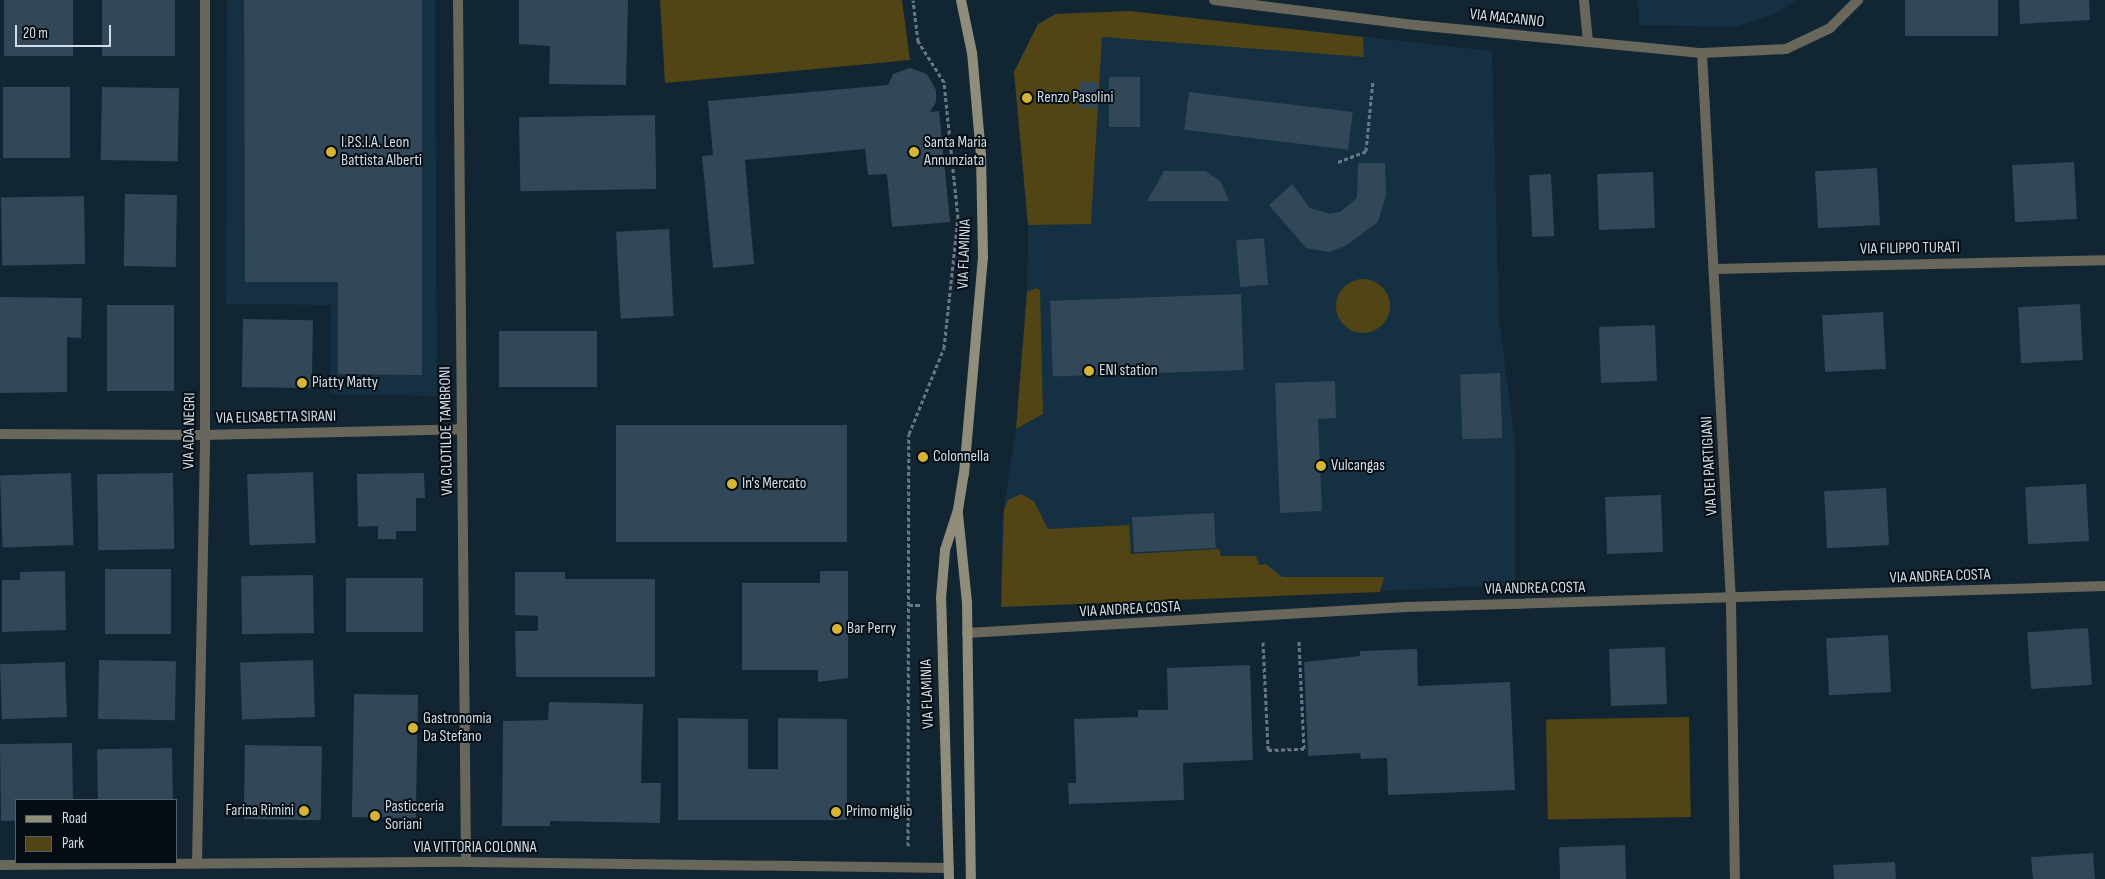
<!DOCTYPE html>
<style>
body{margin:0}
#map{position:relative;width:2105px;height:879px;overflow:hidden;background:#112533;font-family:"Sofia Sans Condensed",sans-serif}
div>[style]{position:absolute}
.built>*{inset:0;background:#153042}
.green>*{inset:0;background:#514415;transform-origin:0 0}
.round{border-radius:50%}
.building>*{inset:0;background:#324757;transform-origin:0 0}
.path>*{height:3px;margin-top:-1.5px;transform-origin:0;background:repeating-linear-gradient(90deg,#687884 0 4px,transparent 0 6.5px)}
.street>*{height:10px;margin:-5px;padding:0 5px;transform-origin:5px;border-radius:5px;background:#69665b}
.secondary>*{height:10px;margin:-5px;padding:0 5px;transform-origin:5px;border-radius:5px;background:#918d7b}
.dots>*{width:14px;height:14px;translate:-50% -50%;box-sizing:border-box;border:2px solid #050d13;border-radius:50%}
span{translate:-50% -50%;white-space:nowrap;text-align:center;line-height:1.15;-webkit-text-stroke:4px #050d13;paint-order:stroke}
.street-label{font-size:16px;color:#d1dde7}
.poi-label{font-size:16px;color:#d1dde7}
.left{translate:0 -50%;text-align:left}
.right{translate:-100% -50%;text-align:right}
.legend{position:absolute;left:15px;top:799px;width:162px;height:65px;box-sizing:border-box;background:#050d13;border:1px solid #576068;margin:0;padding:6px 9px;list-style:none;font-size:15px;color:#d1dde7}
.legend li{display:flex;align-items:center;gap:10px;height:25px}
.legend b{width:25px;border:1px solid #576068}
.scale{position:absolute;left:15px;top:25px;width:96px;height:22px;box-sizing:border-box;border:2px solid #d1dde7;border-top:0;padding-left:6px;font-size:15px;line-height:18px;white-space:nowrap;color:#d1dde7;-webkit-text-stroke:4px #050d13;paint-order:stroke}
</style>
<div id="map">
<div class="built">
<div style="clip-path:polygon(227px 0,435px 0,437px 396px,330px 394px,331px 305px,226px 304px)"></div>
<div style="clip-path:polygon(1638px 0,1797px 0,1775px 14px,1735px 27px,1639px 25px)"></div>
<div style="clip-path:polygon(1129px 11px,1492px 51px,1499px 319px,1515px 445px,1515px 585px,1001px 607px,1002px 520px,1016px 429px,1027px 292px,1028px 225px,1014px 72px,1038px 24px,1056px 14px)"></div>
</div>
<div class="green">
<div style="clip-path:polygon(660px 0,902px 0,910px 60px,665px 83px)"></div>
<div style="clip-path:polygon(1129px 11px,1363px 37px,1364px 57px,1102px 37px,1091px 224px,1028px 225px,1014px 72px,1038px 24px,1056px 14px)"></div>
<div class="round" style="left:1336px;top:279px;width:54px;height:54px"></div>
<div style="clip-path:polygon(1036px 288px,1040px 290px,1043px 414px,1016px 429px,1027px 292px)"></div>
<div style="clip-path:polygon(1021px 494px,1034px 501px,1048px 529px,1129px 525px,1131px 554px,1219px 549px,1221px 556px,1256px 556px,1259px 565px,1266px 564px,1282px 577px,1384px 577px,1380px 592px,1001px 607px,1004px 509px,1008px 500px)"></div>
<div style="left:1689px;top:717px;width:100px;height:143px;rotate:89deg"></div>
</div>
<div class="building">
<div style="left:4px;top:0;width:69px;height:56px"></div>
<div style="left:102px;top:0;width:73px;height:56px"></div>
<div style="clip-path:polygon(244px 0,422px 0,422px 375px,338px 374px,338px 282px,245px 282px)"></div>
<div style="clip-path:polygon(519px 0,628px 0,626px 85px,549px 84px,550px 46px,519px 44px)"></div>
<div style="left:1905px;top:0;width:93px;height:36px"></div>
<div style="clip-path:polygon(2019px 0,2089px 0,2090px 20px,2020px 24px)"></div>
<div style="clip-path:polygon(910px 68px,927px 74px,936px 90px,936px 102px,930px 112px,939px 111px,950px 222px,892px 227px,887px 174px,868px 175px,865px 149px,745px 160px,754px 264px,713px 268px,702px 156px,713px 155px,708px 101px,888px 85px,893px 74px)"></div>
<div style="left:1140px;top:77px;width:50px;height:31px;rotate:90deg"></div>
<div style="left:1080px;top:82px;width:18px;height:26px"></div>
<div style="left:3px;top:87px;width:67px;height:71px"></div>
<div style="left:102px;top:87px;width:77px;height:73px;rotate:1deg"></div>
<div style="left:1189px;top:92px;width:165px;height:38px;rotate:7deg"></div>
<div style="left:655px;top:115px;width:74px;height:136px;rotate:89deg"></div>
<div style="left:2074px;top:162px;width:57px;height:62px;rotate:87deg"></div>
<div style="clip-path:polygon(1358px 163px,1385px 163px,1386px 195px,1378px 222px,1345px 246px,1329px 252px,1306px 248px,1269px 205px,1292px 184px,1310px 208px,1330px 214px,1340px 212px,1357px 198px)"></div>
<div style="left:1877px;top:168px;width:57px;height:62px;rotate:87deg"></div>
<div style="clip-path:polygon(1164px 171px,1206px 171px,1221px 182px,1229px 201px,1147px 201px)"></div>
<div style="left:1653px;top:172px;width:56px;height:56px;rotate:88deg"></div>
<div style="left:1551px;top:174px;width:62px;height:22px;rotate:87deg"></div>
<div style="left:125px;top:194px;width:52px;height:72px;rotate:1deg"></div>
<div style="left:84px;top:196px;width:68px;height:83px;rotate:89deg"></div>
<div style="left:669px;top:229px;width:87px;height:53px;rotate:87deg"></div>
<div style="left:1264px;top:238px;width:47px;height:28px;rotate:85deg"></div>
<div style="left:1241px;top:294px;width:76px;height:191px;rotate:88deg"></div>
<div style="clip-path:polygon(0 297px,82px 298px,81px 338px,67px 337px,67px 392px,0 393px)"></div>
<div style="left:2080px;top:304px;width:56px;height:62px;rotate:87deg"></div>
<div style="left:107px;top:305px;width:67px;height:86px"></div>
<div style="left:1883px;top:312px;width:57px;height:61px;rotate:87deg"></div>
<div style="left:243px;top:319px;width:70px;height:68px;rotate:1deg"></div>
<div style="left:1655px;top:325px;width:56px;height:56px;rotate:88deg"></div>
<div style="left:499px;top:331px;width:98px;height:56px"></div>
<div style="left:1500px;top:373px;width:65px;height:40px;rotate:88deg"></div>
<div style="clip-path:polygon(1335px 381px,1336px 418px,1318px 419px,1322px 511px,1280px 513px,1275px 383px)"></div>
<div style="left:616px;top:425px;width:231px;height:117px"></div>
<div style="left:313px;top:472px;width:71px;height:66px;rotate:88deg"></div>
<div style="left:71px;top:473px;width:72px;height:71px;rotate:88deg"></div>
<div style="left:173px;top:473px;width:76px;height:76px;rotate:89deg"></div>
<div style="clip-path:polygon(424px 473px,425px 498px,416px 498px,416px 531px,396px 531px,396px 539px,378px 539px,378px 526px,358px 527px,357px 474px)"></div>
<div style="left:2086px;top:484px;width:57px;height:61px;rotate:87deg"></div>
<div style="left:1886px;top:488px;width:57px;height:62px;rotate:87deg"></div>
<div style="left:1661px;top:495px;width:57px;height:56px;rotate:88deg"></div>
<div style="left:1214px;top:513px;width:35px;height:82px;rotate:87deg"></div>
<div style="left:171px;top:569px;width:65px;height:66px;rotate:90deg"></div>
<div style="clip-path:polygon(65px 571px,66px 630px,2px 632px,2px 580px,20px 580px,20px 572px)"></div>
<div style="clip-path:polygon(820px 571px,848px 571px,848px 678px,818px 682px,818px 670px,742px 670px,742px 583px,820px 583px)"></div>
<div style="clip-path:polygon(515px 572px,565px 572px,565px 579px,655px 579px,655px 677px,516px 677px,515px 631px,538px 631px,538px 616px,515px 615px)"></div>
<div style="left:313px;top:575px;width:58px;height:72px;rotate:89deg"></div>
<div style="left:346px;top:578px;width:77px;height:54px"></div>
<div style="left:2088px;top:628px;width:57px;height:61px;rotate:86deg"></div>
<div style="left:1888px;top:635px;width:57px;height:62px;rotate:87deg"></div>
<div style="left:1665px;top:647px;width:57px;height:56px;rotate:88deg"></div>
<div style="clip-path:polygon(1417px 649px,1418px 686px,1510px 682px,1515px 790px,1388px 795px,1387px 758px,1361px 759px,1360px 753px,1308px 756px,1304px 662px,1360px 656px,1360px 651px)"></div>
<div style="left:99px;top:660px;width:77px;height:59px;rotate:1deg"></div>
<div style="left:313px;top:660px;width:57px;height:73px;rotate:88deg"></div>
<div style="left:65px;top:662px;width:55px;height:65px;rotate:88deg"></div>
<div style="clip-path:polygon(1250px 665px,1253px 760px,1183px 763px,1184px 800px,1069px 804px,1068px 783px,1076px 783px,1074px 719px,1138px 717px,1138px 710px,1168px 710px,1167px 668px)"></div>
<div style="left:354px;top:694px;width:64px;height:123px;rotate:1deg"></div>
<div style="clip-path:polygon(549px 702px,643px 704px,641px 783px,661px 783px,660px 823px,550px 821px,550px 826px,502px 826px,503px 721px,548px 720px)"></div>
<div style="clip-path:polygon(678px 718px,748px 719px,748px 769px,778px 769px,778px 718px,847px 719px,847px 820px,678px 820px)"></div>
<div style="clip-path:polygon(72px 743px,73px 800px,16px 800px,16px 821px,1px 821px,0 744px)"></div>
<div style="left:245px;top:745px;width:77px;height:74px;rotate:1deg"></div>
<div style="left:172px;top:748px;width:52px;height:75px;rotate:89deg"></div>
<div style="left:1625px;top:845px;width:34px;height:66px;rotate:88deg"></div>
<div style="clip-path:polygon(2093px 853px,2095px 879px,2033px 879px,2031px 857px)"></div>
<div style="clip-path:polygon(1895px 862px,1896px 879px,1834px 879px,1833px 865px)"></div>
</div>
<div class="path">
<div style="left:1338px;top:162px;width:30px;rotate:-21deg"></div>
<div style="left:1366px;top:151px;width:71px;rotate:-84.4deg"></div>
<div style="left:909px;top:605px;width:11px"></div>
<div style="left:1263px;top:642px;width:108px;rotate:87.3deg"></div>
<div style="left:1268px;top:750px;width:36px;rotate:-2deg"></div>
<div style="left:1304px;top:749px;width:108px;rotate:-92.7deg"></div>
<div style="left:908px;top:846px;width:412px;rotate:-89.9deg"></div>
<div style="left:909px;top:434px;width:93px;rotate:-67.9deg"></div>
<div style="left:944px;top:348px;width:131px;rotate:-83.9deg"></div>
<div style="left:958px;top:218px;width:137px;rotate:-95.9deg"></div>
<div style="left:944px;top:82px;width:49px;rotate:-122.4deg"></div>
<div style="left:918px;top:41px;width:41px;rotate:-97deg"></div>
</div>
<div class="street">
<div style="left:458px;top:0;width:862px;rotate:89.47deg"></div>
<div style="left:1214px;top:0;width:203px;rotate:7.1deg"></div>
<div style="left:1415px;top:25px;width:288px;rotate:5.6deg"></div>
<div style="left:1702px;top:53px;width:84px;rotate:-2.7deg"></div>
<div style="left:1786px;top:49px;width:49px;rotate:-25.5deg"></div>
<div style="left:1830px;top:28px;width:40px;rotate:-45deg"></div>
<div style="left:1584px;top:0;width:42px;rotate:84.6deg"></div>
<div style="left:1702px;top:53px;width:548px;rotate:86.97deg"></div>
<div style="left:1731px;top:600px;width:279px;rotate:89.2deg"></div>
<div style="left:1715px;top:269px;width:390px;rotate:-1.3deg"></div>
<div style="left:0;top:434px;width:205px;rotate:0.3deg"></div>
<div style="left:205px;top:435px;width:257px;rotate:-1.3deg"></div>
<div style="left:967px;top:633px;width:440px;rotate:-3.4deg"></div>
<div style="left:1406px;top:607px;width:699px;rotate:-1.72deg"></div>
<div style="left:197px;top:863px;width:428px;rotate:-88.9deg"></div>
<div style="left:205px;top:435px;width:435px;rotate:-90deg"></div>
<div style="left:0;top:865px;width:466px;rotate:-0.4deg"></div>
<div style="left:466px;top:862px;width:483px;rotate:0.7deg"></div>
</div>
<div class="secondary">
<div style="left:958px;top:514px;width:88px;rotate:84.2deg"></div>
<div style="left:967px;top:602px;width:277px;rotate:89.2deg"></div>
<div style="left:949px;top:879px;width:281px;rotate:-91.6deg"></div>
<div style="left:941px;top:598px;width:48px;rotate:-85.2deg"></div>
<div style="left:945px;top:550px;width:42px;rotate:-72deg"></div>
<div style="left:958px;top:510px;width:36px;rotate:-81deg"></div>
<div style="left:964px;top:474px;width:217px;rotate:-85deg"></div>
<div style="left:983px;top:258px;width:103px;rotate:-91.1deg"></div>
<div style="left:981px;top:155px;width:102px;rotate:-95deg"></div>
<div style="left:972px;top:53px;width:54px;rotate:-101.7deg"></div>
</div>
<div class="dots">
<div style="left:1027px;top:98px;background:#d6b534"></div>
<div style="left:331px;top:152px;background:#d6b534"></div>
<div style="left:914px;top:152px;background:#d6b534"></div>
<div style="left:1089px;top:371px;background:#d6b534"></div>
<div style="left:302px;top:383px;background:#d6b534"></div>
<div style="left:923px;top:457px;background:#d6b534"></div>
<div style="left:1321px;top:466px;background:#d6b534"></div>
<div style="left:732px;top:484px;background:#d6b534"></div>
<div style="left:837px;top:629px;background:#d6b534"></div>
<div style="left:413px;top:728px;background:#d6b534"></div>
<div style="left:304px;top:811px;background:#d6b534"></div>
<div style="left:836px;top:812px;background:#d6b534"></div>
<div style="left:375px;top:816px;background:#d6b534"></div>
</div>
<div class="street-label">
<span style="left:1507px;top:19px;rotate:6deg">VIA MACANNO</span>
<span style="left:1910px;top:249px;rotate:-1deg">VIA FILIPPO TURATI</span>
<span style="left:965px;top:254px;rotate:-88deg">VIA FLAMINIA</span>
<span style="left:276px;top:418px;rotate:-1deg">VIA ELISABETTA SIRANI</span>
<span style="left:190px;top:431px;rotate:-89deg">VIA ADA NEGRI</span>
<span style="left:447px;top:431px;rotate:-91deg">VIA CLOTILDE TAMBRONI</span>
<span style="left:1710px;top:466px;rotate:-93deg">VIA DEI PARTIGIANI</span>
<span style="left:1940px;top:577px;rotate:-2deg">VIA ANDREA COSTA</span>
<span style="left:1535px;top:589px;rotate:-1deg">VIA ANDREA COSTA</span>
<span style="left:1130px;top:610px;rotate:-3deg">VIA ANDREA COSTA</span>
<span style="left:928px;top:694px;rotate:-92deg">VIA FLAMINIA</span>
<span style="left:475px;top:848px">VIA VITTORIA COLONNA</span>
</div>
<div class="poi-label">
<span class="left" style="left:1037px;top:98px">Renzo Pasolini</span>
<span class="left" style="left:341px;top:152px">I.P.S.I.A. Leon<br>Battista Alberti</span>
<span class="left" style="left:924px;top:152px">Santa Maria<br>Annunziata</span>
<span class="left" style="left:1099px;top:371px">ENI station</span>
<span class="left" style="left:312px;top:383px">Piatty Matty</span>
<span class="left" style="left:933px;top:457px">Colonnella</span>
<span class="left" style="left:1331px;top:466px">Vulcangas</span>
<span class="left" style="left:742px;top:484px">In's Mercato</span>
<span class="left" style="left:847px;top:629px">Bar Perry</span>
<span class="left" style="left:423px;top:728px">Gastronomia<br>Da Stefano</span>
<span class="left" style="left:385px;top:816px">Pasticceria<br>Soriani</span>
<span class="right" style="left:294px;top:811px">Farina Rimini</span>
<span class="left" style="left:846px;top:812px">Primo miglio</span>
</div>
<ul class="legend">
<li><b style="height:6px;background:#918d7b"></b>Road</li>
<li><b style="height:14px;background:#514415"></b>Park</li>
</ul>
<div class="scale">20 m</div>
</div>
